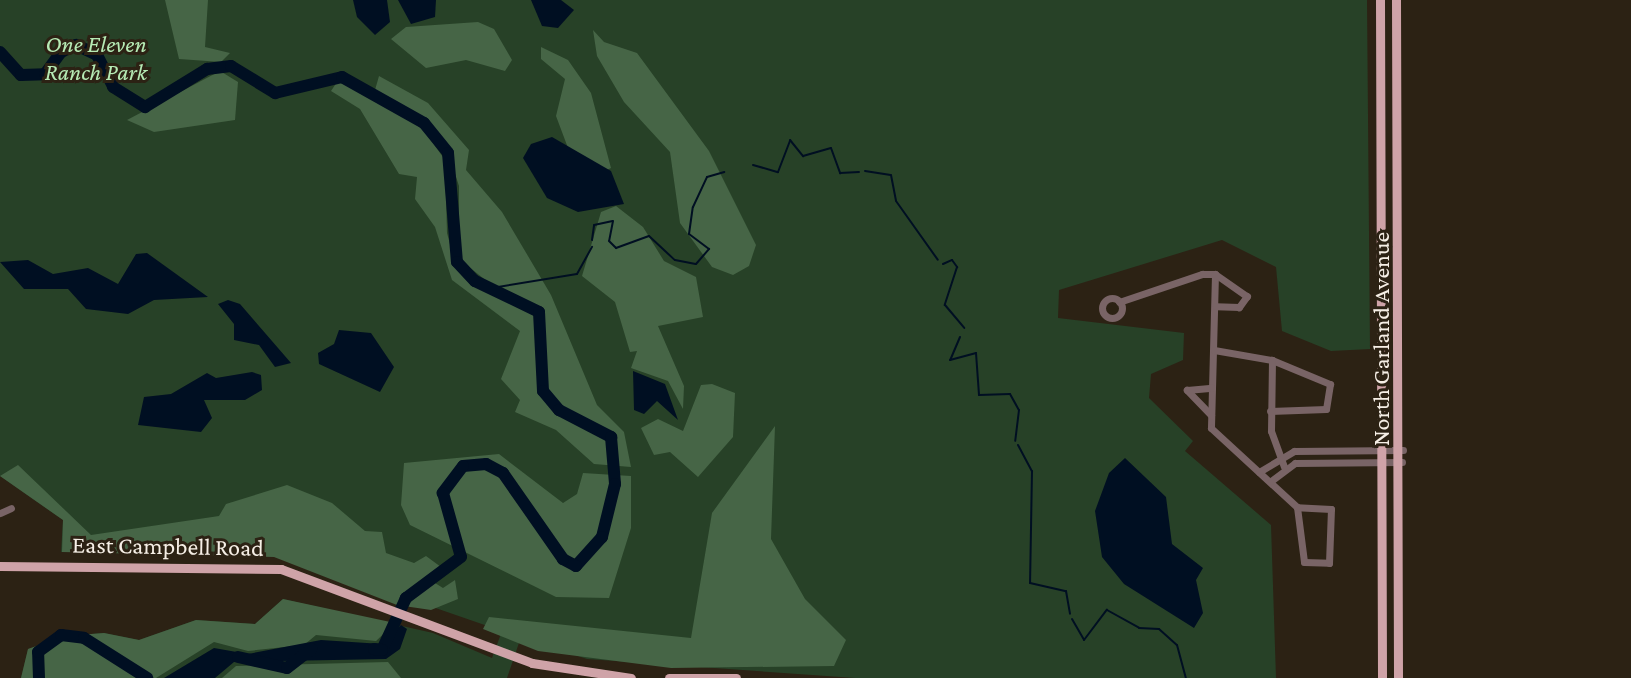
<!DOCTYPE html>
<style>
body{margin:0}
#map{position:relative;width:1631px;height:678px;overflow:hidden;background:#2c2214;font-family:"Crimson Pro",serif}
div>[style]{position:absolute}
.green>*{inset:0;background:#274127}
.forest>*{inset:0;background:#466546}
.water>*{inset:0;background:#000f22}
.stream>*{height:2px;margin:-1px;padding:0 1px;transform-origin:1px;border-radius:1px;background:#000f22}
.river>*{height:12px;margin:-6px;padding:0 6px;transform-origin:6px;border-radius:6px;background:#000f22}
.minor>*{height:7px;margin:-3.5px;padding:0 3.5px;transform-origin:3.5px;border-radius:3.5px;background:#796466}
.minor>.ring{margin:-3.5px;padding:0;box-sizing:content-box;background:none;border:7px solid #796466;border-radius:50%}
.major>*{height:9px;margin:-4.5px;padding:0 4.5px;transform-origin:4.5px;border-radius:4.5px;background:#cfa3a8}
span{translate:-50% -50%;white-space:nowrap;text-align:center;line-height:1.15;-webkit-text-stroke:6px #2c2214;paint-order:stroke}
.park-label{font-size:24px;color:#b6ebb5;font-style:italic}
.street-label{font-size:24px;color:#f6efe6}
</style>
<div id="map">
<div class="green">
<div style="clip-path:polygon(0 0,1367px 0,1370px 349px,1331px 351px,1282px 331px,1276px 267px,1222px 240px,1059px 290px,1058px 318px,1184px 333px,1183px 360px,1151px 374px,1149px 398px,1193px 441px,1185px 451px,1271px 525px,1276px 678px,855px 678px,587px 659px,521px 637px,507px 678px,21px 678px,28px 649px,65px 636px,104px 633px,139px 640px,196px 620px,255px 624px,283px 599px,433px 633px,492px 658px,502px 631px,268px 550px,61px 552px,63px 520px,0 476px)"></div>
</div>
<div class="forest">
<div style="clip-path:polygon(165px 0,208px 0,205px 47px,230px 53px,221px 62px,179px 59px)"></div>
<div style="clip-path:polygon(478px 22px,494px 29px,512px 60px,505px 71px,466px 60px,426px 68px,391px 39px,406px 27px)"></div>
<div style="clip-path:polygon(593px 30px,604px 42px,637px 53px,709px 151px,756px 245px,749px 266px,733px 275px,712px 267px,680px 223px,670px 152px,624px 102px,597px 56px)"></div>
<div style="clip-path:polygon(541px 47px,568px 60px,591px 93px,611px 168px,602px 172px,568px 148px,556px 116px,565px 79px,541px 59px)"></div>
<div style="clip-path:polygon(220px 71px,238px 82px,235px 120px,154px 132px,127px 120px)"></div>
<div style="clip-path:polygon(379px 76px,428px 103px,469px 150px,466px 170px,502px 212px,551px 295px,597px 405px,624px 432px,631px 467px,594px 464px,556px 430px,515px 412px,520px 400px,501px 379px,520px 331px,452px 280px,435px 227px,415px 199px,417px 177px,399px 174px,360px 109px,331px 91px,337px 82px,358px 88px,423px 129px,445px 160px,447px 233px,457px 270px,470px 284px,508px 298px,459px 259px,459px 186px,445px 143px,430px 123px,375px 90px)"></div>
<div style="clip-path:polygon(616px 206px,643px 227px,664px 261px,696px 277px,703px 317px,658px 326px,684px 386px,683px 409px,668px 381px,631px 368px,637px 351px,630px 352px,615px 302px,582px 276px,601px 212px)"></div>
<div style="clip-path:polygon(712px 384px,735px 393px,733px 437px,698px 477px,670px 452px,654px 455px,641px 428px,658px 419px,683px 431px,701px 385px)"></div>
<div style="clip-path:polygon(775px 426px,771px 539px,805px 599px,846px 640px,834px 666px,671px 668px,538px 651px,483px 629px,489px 617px,691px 638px,712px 513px)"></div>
<div style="clip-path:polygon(499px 454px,563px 503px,577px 494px,583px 473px,631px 476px,631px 528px,609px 598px,556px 597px,410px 525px,401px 505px,404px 463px)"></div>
<div style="clip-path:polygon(18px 465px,91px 535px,219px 516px,226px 504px,287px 485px,332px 503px,365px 531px,382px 532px,386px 553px,414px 563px,426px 556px,441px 567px,435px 583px,443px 588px,455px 580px,458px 599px,431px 610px,397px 605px,274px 557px,62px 552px,63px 520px,0 476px)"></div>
<div style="clip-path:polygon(283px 599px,395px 623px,376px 641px,316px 635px,304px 645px,248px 651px,214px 642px,156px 678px,21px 678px,28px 649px,65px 636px,104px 633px,139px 640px,196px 620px,255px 624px)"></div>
<div style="clip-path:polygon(388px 662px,401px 678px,222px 678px,236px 666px)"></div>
</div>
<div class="water">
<div style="clip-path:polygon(353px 0,387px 0,390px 22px,375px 35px,357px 17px)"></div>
<div style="clip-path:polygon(398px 0,436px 0,435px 17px,411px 24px)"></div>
<div style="clip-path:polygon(531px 0,561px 0,574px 10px,558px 28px,542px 26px)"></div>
<div style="clip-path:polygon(552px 137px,611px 171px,624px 204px,578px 212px,547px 198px,523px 158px,531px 144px)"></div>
<div style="clip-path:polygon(147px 253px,208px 297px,154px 300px,128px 314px,86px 309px,68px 289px,24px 289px,0 262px,28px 260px,53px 274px,88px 268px,118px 284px,136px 254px)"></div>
<div style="clip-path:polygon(228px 300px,240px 304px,291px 363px,275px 367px,259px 345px,234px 340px,234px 324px,218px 304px)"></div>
<div style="clip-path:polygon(339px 330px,371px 333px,394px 367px,380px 392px,319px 364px,318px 353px,334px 344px)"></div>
<div style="clip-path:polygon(633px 371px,665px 384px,678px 420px,657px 401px,644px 414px,634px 410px)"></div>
<div style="clip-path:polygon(252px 372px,261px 375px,262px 390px,245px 400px,204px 400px,212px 418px,201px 432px,138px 425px,144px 397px,171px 394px,207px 373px,216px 378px)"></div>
<div style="clip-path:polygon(1125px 458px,1166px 497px,1172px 544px,1203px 568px,1196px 580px,1203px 613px,1194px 628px,1124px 584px,1102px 557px,1095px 511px,1109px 473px)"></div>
<div style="clip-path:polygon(401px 625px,407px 629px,400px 649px,386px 659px,234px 662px,215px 678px,164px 678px,214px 648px,248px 654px,321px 640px,382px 644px)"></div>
</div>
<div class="stream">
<div style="left:753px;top:165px;width:26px;rotate:16deg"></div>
<div style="left:778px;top:172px;width:34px;rotate:-69deg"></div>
<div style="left:790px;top:140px;width:21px;rotate:51deg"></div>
<div style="left:803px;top:156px;width:29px;rotate:-16deg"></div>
<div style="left:831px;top:148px;width:27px;rotate:70deg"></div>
<div style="left:840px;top:173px;width:19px;rotate:-3deg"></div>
<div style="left:865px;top:171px;width:26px;rotate:9deg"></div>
<div style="left:891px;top:175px;width:26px;rotate:79deg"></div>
<div style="left:896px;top:201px;width:72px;rotate:54.6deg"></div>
<div style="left:592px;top:240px;width:15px;rotate:-82deg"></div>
<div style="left:594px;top:225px;width:19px;rotate:-12deg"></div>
<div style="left:613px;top:221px;width:20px;rotate:101deg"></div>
<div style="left:609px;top:241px;width:10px;rotate:45deg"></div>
<div style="left:616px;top:248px;width:35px;rotate:-20deg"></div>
<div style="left:649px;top:236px;width:35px;rotate:43deg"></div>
<div style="left:675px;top:260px;width:21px;rotate:11deg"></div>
<div style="left:696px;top:264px;width:20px;rotate:-49deg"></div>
<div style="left:709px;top:249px;width:25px;rotate:-143deg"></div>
<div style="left:689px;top:234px;width:27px;rotate:-82deg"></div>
<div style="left:693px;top:207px;width:33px;rotate:-65deg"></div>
<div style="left:707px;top:177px;width:18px;rotate:-16deg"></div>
<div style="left:943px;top:264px;width:10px;rotate:-24deg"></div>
<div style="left:952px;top:260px;width:9px;rotate:54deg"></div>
<div style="left:957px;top:267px;width:40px;rotate:108deg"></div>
<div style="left:945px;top:305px;width:30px;rotate:50deg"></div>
<div style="left:492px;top:288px;width:86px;rotate:-9.4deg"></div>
<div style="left:577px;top:274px;width:31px;rotate:-61deg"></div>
<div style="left:960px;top:337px;width:25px;rotate:113deg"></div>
<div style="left:950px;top:360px;width:27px;rotate:-15deg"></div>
<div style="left:976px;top:353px;width:42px;rotate:85.9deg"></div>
<div style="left:979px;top:395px;width:31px;rotate:-2deg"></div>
<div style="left:1010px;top:394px;width:18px;rotate:61deg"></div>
<div style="left:1019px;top:410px;width:31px;rotate:97deg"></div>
<div style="left:1018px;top:445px;width:30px;rotate:62deg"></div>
<div style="left:1032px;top:471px;width:112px;rotate:91deg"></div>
<div style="left:1030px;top:583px;width:37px;rotate:13deg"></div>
<div style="left:1066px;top:591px;width:23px;rotate:80deg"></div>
<div style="left:1072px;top:619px;width:24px;rotate:60deg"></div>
<div style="left:1084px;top:640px;width:38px;rotate:-53deg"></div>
<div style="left:1107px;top:610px;width:37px;rotate:29deg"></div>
<div style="left:1139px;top:628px;width:20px;rotate:3deg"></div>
<div style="left:1159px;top:629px;width:24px;rotate:42deg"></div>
<div style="left:1177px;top:645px;width:34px;rotate:75deg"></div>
</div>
<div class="river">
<div style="left:0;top:52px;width:31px;rotate:48deg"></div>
<div style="left:21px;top:75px;width:24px;rotate:-2deg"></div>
<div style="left:45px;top:74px;width:27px;rotate:-54deg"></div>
<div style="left:61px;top:52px;width:17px;rotate:-25deg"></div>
<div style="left:76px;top:45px;width:23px;rotate:25deg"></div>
<div style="left:97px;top:55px;width:36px;rotate:63deg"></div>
<div style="left:113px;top:87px;width:38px;rotate:32deg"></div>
<div style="left:145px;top:107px;width:73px;rotate:-31.5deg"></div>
<div style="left:207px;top:69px;width:24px;rotate:-7deg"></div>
<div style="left:231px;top:66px;width:52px;rotate:31.5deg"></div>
<div style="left:275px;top:93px;width:69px;rotate:-13.4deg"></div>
<div style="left:342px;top:77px;width:94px;rotate:29.3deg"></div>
<div style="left:424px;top:123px;width:38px;rotate:51deg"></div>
<div style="left:448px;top:153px;width:109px;rotate:85.3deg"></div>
<div style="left:457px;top:262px;width:26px;rotate:47deg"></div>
<div style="left:475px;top:281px;width:71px;rotate:25.8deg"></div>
<div style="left:539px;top:312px;width:79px;rotate:87.1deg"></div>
<div style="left:543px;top:391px;width:25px;rotate:50deg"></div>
<div style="left:559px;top:410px;width:59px;rotate:27.4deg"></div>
<div style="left:611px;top:437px;width:47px;rotate:85.1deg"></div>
<div style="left:615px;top:484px;width:55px;rotate:103.8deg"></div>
<div style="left:602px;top:537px;width:39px;rotate:132deg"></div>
<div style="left:576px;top:566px;width:15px;rotate:-152deg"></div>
<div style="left:563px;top:559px;width:105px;rotate:-124.9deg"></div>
<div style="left:503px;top:473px;width:19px;rotate:-152deg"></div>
<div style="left:486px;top:464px;width:23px;rotate:175deg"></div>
<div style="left:463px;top:466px;width:34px;rotate:127deg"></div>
<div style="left:443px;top:493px;width:66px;rotate:74.3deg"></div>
<div style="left:461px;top:557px;width:69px;rotate:143.3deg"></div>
<div style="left:406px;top:598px;width:57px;rotate:114.8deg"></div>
<div style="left:382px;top:650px;width:8px;rotate:-173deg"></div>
<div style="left:238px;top:657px;width:50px;rotate:12.7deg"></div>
<div style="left:287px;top:668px;width:31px;rotate:-38deg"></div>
<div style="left:39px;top:678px;width:26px;rotate:-92deg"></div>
<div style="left:38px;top:652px;width:29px;rotate:-36deg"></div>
<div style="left:61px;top:635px;width:23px;rotate:7deg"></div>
<div style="left:84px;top:638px;width:75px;rotate:32.4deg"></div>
</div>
<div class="minor">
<div style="left:1215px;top:274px;width:154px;rotate:91.5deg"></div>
<div style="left:1211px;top:428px;width:117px;rotate:42.6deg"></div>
<div style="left:1297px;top:507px;width:55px;rotate:82.7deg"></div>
<div style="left:1304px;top:562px;width:25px;rotate:2deg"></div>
<div style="left:1329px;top:563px;width:54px;rotate:-87.9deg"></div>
<div style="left:1331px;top:509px;width:34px;rotate:-177deg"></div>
<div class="ring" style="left:1102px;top:298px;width:13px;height:13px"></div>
<div style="left:1119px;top:302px;width:88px;rotate:-18.6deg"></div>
<div style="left:1202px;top:274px;width:13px"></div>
<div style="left:1215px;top:274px;width:39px;rotate:35deg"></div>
<div style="left:1247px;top:296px;width:14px;rotate:126deg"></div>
<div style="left:1239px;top:307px;width:23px;rotate:-178deg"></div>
<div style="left:1214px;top:350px;width:59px;rotate:9.8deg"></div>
<div style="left:1272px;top:360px;width:63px;rotate:22.5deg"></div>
<div style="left:1330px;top:384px;width:25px;rotate:99deg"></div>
<div style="left:1326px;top:409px;width:56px;rotate:178deg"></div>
<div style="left:1272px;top:360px;width:71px;rotate:90.8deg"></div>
<div style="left:1271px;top:431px;width:38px;rotate:70deg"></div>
<div style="left:1211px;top:415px;width:35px;rotate:-134deg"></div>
<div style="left:1187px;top:390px;width:25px;rotate:-5deg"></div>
<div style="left:1259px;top:472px;width:41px;rotate:-31deg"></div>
<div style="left:1294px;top:451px;width:109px;rotate:-0.5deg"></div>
<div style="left:1271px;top:481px;width:30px;rotate:-37deg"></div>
<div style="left:1295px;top:463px;width:107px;rotate:-0.5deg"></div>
<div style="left:0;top:513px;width:12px;rotate:-24deg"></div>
</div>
<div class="major">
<div style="left:1380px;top:0;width:678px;rotate:89.83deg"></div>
<div style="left:1396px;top:0;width:678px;rotate:89.83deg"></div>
<div style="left:0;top:566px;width:281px;rotate:0.6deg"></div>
<div style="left:281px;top:569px;width:268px;rotate:20.5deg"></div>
<div style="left:532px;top:663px;width:100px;rotate:8.6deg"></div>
<div style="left:669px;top:678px;width:67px"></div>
</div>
<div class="park-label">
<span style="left:96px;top:58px">One Eleven<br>Ranch Park</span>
</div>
<div class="street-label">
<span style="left:1381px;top:339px;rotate:-90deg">North Garland Avenue</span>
<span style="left:168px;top:546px;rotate:1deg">East Campbell Road</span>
</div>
</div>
